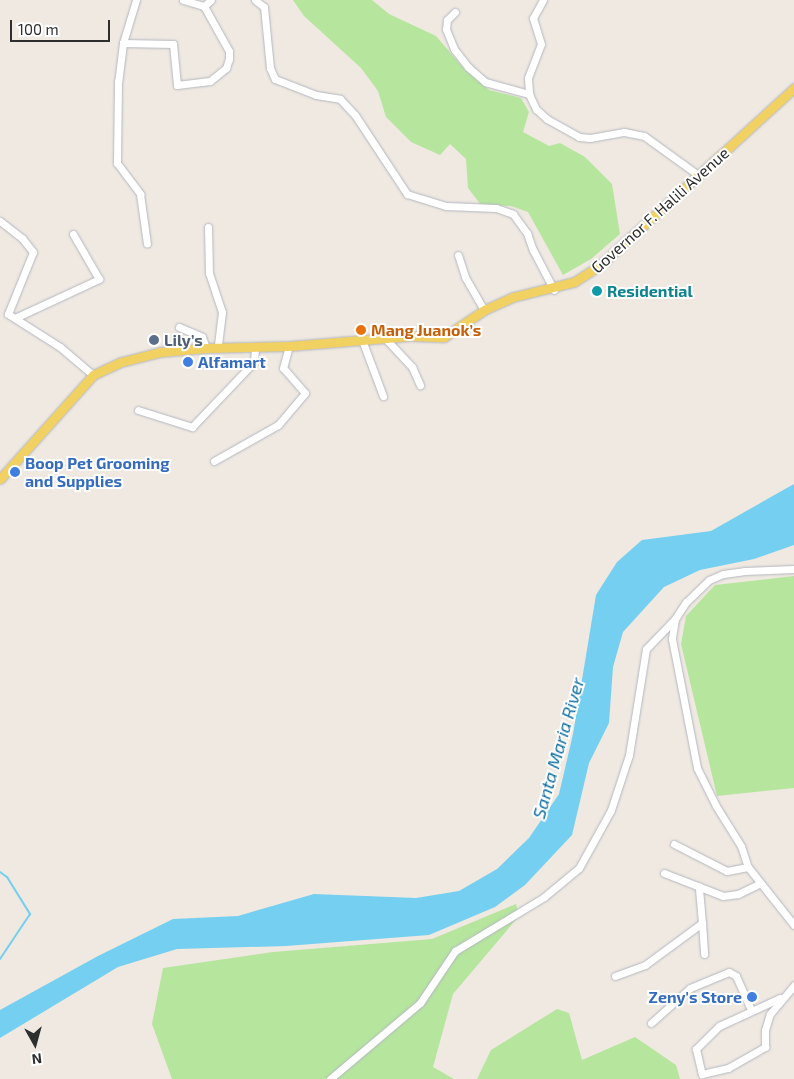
<!DOCTYPE html>
<meta charset="utf-8">
<style>
body{margin:0}
#map{position:relative;width:794px;height:1079px;overflow:hidden;background:#efe9e1;font-family:"Exo 2",sans-serif}
div>[style]{position:absolute}
.green>*{inset:0;background:#b6e59e}
.water>*{inset:0;background:#75cff0}
.stream>*{height:2px;margin:-1px;padding:0 1px;transform-origin:1px;border-radius:1px;background:#75cff0}
.roads{filter:drop-shadow(0 0 1px #b4b7c1) drop-shadow(0 0 1px #b4b7c1)}
.minor>*{height:7px;margin:-3.5px;padding:0 3.5px;transform-origin:3.5px;border-radius:3.5px;background:#fff}
.major>*{height:9px;margin:-4.5px;padding:0 4.5px;transform-origin:4.5px;border-radius:4.5px;background:#f2d163}
.dots>*{width:14px;height:14px;translate:-50% -50%;box-sizing:border-box;border:2px solid #fff;border-radius:50%}
span{translate:-50% -50%;white-space:nowrap;text-align:center;line-height:1.15;-webkit-text-stroke:4px #fff;paint-order:stroke}
.street-label{font-size:16px;color:#2e2e2e}
.culture-label{font-size:16px;color:#0d838f;font-weight:700}
.left{translate:0 -50%;text-align:left}
.food-label{font-size:16px;color:#c56008;font-weight:700}
.service-label{font-size:16px;color:#4e5e75;font-weight:700}
.shop-label{font-size:16px;color:#366cbe;font-weight:700}
.right{translate:-100% -50%;text-align:right}
.water-label{font-size:18px;color:#0d6fa3;font-style:italic}
.north{position:absolute;left:10px;top:1019px;width:50px;height:50px;-webkit-text-stroke:4px #fff;paint-order:stroke;rotate:173deg;font-size:14px;font-weight:700;line-height:20px;text-align:center;color:#2e2e2e}
.north::after{content:'';display:block;margin:auto;width:18px;height:22px;background:#2e2e2e;clip-path:polygon(50% 0,100% 100%,50% 72%,0 100%)}
.scale{position:absolute;left:10px;top:20px;width:100px;height:22px;box-sizing:border-box;border:2px solid #2e2e2e;border-top:0;padding-left:6px;font-size:15px;line-height:18px;white-space:nowrap;color:#2e2e2e;-webkit-text-stroke:4px #fff;paint-order:stroke}
</style>
<div id="map">
<div class="green">
<div style="clip-path:polygon(293px 0,372px 0,389px 14px,436px 36px,465px 70px,489px 90px,521px 98px,529px 112px,523px 132px,549px 146px,560px 143px,585px 157px,612px 184px,620px 234px,591px 259px,563px 275px,528px 212px,511px 206px,481px 205px,468px 188px,466px 159px,450px 144px,440px 155px,411px 142px,386px 117px,378px 91px,361px 68px,304px 16px)"></div>
<div style="clip-path:polygon(794px 576px,794px 788px,717px 796px,681px 644px,686px 616px,715px 585px)"></div>
<div style="clip-path:polygon(516px 904px,519px 916px,453px 994px,433px 1067px,454px 1079px,172px 1079px,152px 1024px,163px 968px,273px 952px,432px 939px)"></div>
<div style="clip-path:polygon(557px 1009px,569px 1013px,582px 1060px,635px 1037px,676px 1065px,680px 1079px,477px 1079px,491px 1050px)"></div>
</div>
<div class="water">
<div style="clip-path:polygon(794px 484px,794px 545px,754px 559px,700px 570px,664px 587px,623px 632px,613px 667px,609px 723px,589px 763px,572px 835px,525px 885px,495px 907px,429px 935px,286px 946px,177px 949px,118px 967px,0 1038px,0 1010px,98px 956px,173px 919px,238px 916px,314px 894px,416px 898px,459px 891px,497px 869px,529px 838px,559px 794px,573px 734px,596px 595px,617px 562px,642px 540px,711px 531px)"></div>
</div>
<div class="stream">
<div style="left:0;top:872px;width:9px;rotate:36deg"></div>
<div style="left:7px;top:877px;width:44px;rotate:58.1deg"></div>
<div style="left:30px;top:914px;width:54px;rotate:123.7deg"></div>
</div>
<div class="roads">
<div class="minor">
<div style="left:136px;top:0;width:45px;rotate:106.8deg"></div>
<div style="left:123px;top:43px;width:38px;rotate:97deg"></div>
<div style="left:118px;top:81px;width:82px;rotate:90.7deg"></div>
<div style="left:117px;top:163px;width:39px;rotate:53deg"></div>
<div style="left:140px;top:194px;width:50px;rotate:82deg"></div>
<div style="left:183px;top:0;width:22px;rotate:16deg"></div>
<div style="left:255px;top:0;width:11px;rotate:38deg"></div>
<div style="left:264px;top:7px;width:61px;rotate:84.4deg"></div>
<div style="left:270px;top:68px;width:12px;rotate:66deg"></div>
<div style="left:275px;top:79px;width:44px;rotate:21.3deg"></div>
<div style="left:316px;top:95px;width:24px;rotate:9deg"></div>
<div style="left:340px;top:99px;width:22px;rotate:47deg"></div>
<div style="left:355px;top:115px;width:95px;rotate:56.6deg"></div>
<div style="left:407px;top:194px;width:41px;rotate:17.1deg"></div>
<div style="left:446px;top:206px;width:50px;rotate:2.3deg"></div>
<div style="left:496px;top:208px;width:18px;rotate:19deg"></div>
<div style="left:513px;top:214px;width:24px;rotate:54deg"></div>
<div style="left:527px;top:233px;width:18px;rotate:71deg"></div>
<div style="left:533px;top:250px;width:45px;rotate:62.3deg"></div>
<div style="left:543px;top:0;width:21px;rotate:119deg"></div>
<div style="left:533px;top:18px;width:27px;rotate:73deg"></div>
<div style="left:541px;top:44px;width:36px;rotate:111deg"></div>
<div style="left:528px;top:78px;width:16px;rotate:86deg"></div>
<div style="left:529px;top:94px;width:17px;rotate:65deg"></div>
<div style="left:536px;top:109px;width:15px;rotate:42deg"></div>
<div style="left:547px;top:119px;width:37px;rotate:29deg"></div>
<div style="left:579px;top:137px;width:11px;rotate:5deg"></div>
<div style="left:590px;top:138px;width:35px;rotate:-10deg"></div>
<div style="left:624px;top:132px;width:20px;rotate:11deg"></div>
<div style="left:644px;top:136px;width:67px;rotate:35.8deg"></div>
<div style="left:455px;top:12px;width:11px;rotate:135deg"></div>
<div style="left:447px;top:20px;width:9px;rotate:96deg"></div>
<div style="left:446px;top:29px;width:22px;rotate:68deg"></div>
<div style="left:454px;top:49px;width:23px;rotate:52deg"></div>
<div style="left:468px;top:67px;width:23px;rotate:41deg"></div>
<div style="left:485px;top:82px;width:46px;rotate:15.3deg"></div>
<div style="left:123px;top:43px;width:50px;rotate:1.1deg"></div>
<div style="left:173px;top:44px;width:41px;rotate:84.4deg"></div>
<div style="left:177px;top:85px;width:33px;rotate:-7deg"></div>
<div style="left:210px;top:81px;width:21px;rotate:-39deg"></div>
<div style="left:226px;top:68px;width:9px;rotate:-72deg"></div>
<div style="left:229px;top:59px;width:8px;rotate:-90deg"></div>
<div style="left:229px;top:51px;width:51px;rotate:-119.1deg"></div>
<div style="left:204px;top:6px;width:9px;rotate:-41deg"></div>
<div style="left:0;top:221px;width:28px;rotate:38deg"></div>
<div style="left:22px;top:238px;width:18px;rotate:52deg"></div>
<div style="left:33px;top:252px;width:67px;rotate:112deg"></div>
<div style="left:8px;top:314px;width:62px;rotate:32.4deg"></div>
<div style="left:60px;top:347px;width:43px;rotate:40.3deg"></div>
<div style="left:208px;top:227px;width:46px;rotate:88.8deg"></div>
<div style="left:209px;top:273px;width:41px;rotate:71.6deg"></div>
<div style="left:222px;top:312px;width:35px;rotate:97deg"></div>
<div style="left:458px;top:255px;width:23px;rotate:72deg"></div>
<div style="left:465px;top:277px;width:38px;rotate:60deg"></div>
<div style="left:15px;top:318px;width:93px;rotate:-24.9deg"></div>
<div style="left:99px;top:279px;width:52px;rotate:-120deg"></div>
<div style="left:179px;top:327px;width:25px;rotate:23deg"></div>
<div style="left:202px;top:337px;width:12px;rotate:70deg"></div>
<div style="left:385px;top:338px;width:40px;rotate:47deg"></div>
<div style="left:412px;top:367px;width:20px;rotate:66deg"></div>
<div style="left:362px;top:340px;width:60px;rotate:69.4deg"></div>
<div style="left:138px;top:410px;width:57px;rotate:17.5deg"></div>
<div style="left:192px;top:427px;width:90px;rotate:-46.4deg"></div>
<div style="left:254px;top:362px;width:14px;rotate:-86deg"></div>
<div style="left:214px;top:461px;width:73px;rotate:-29.4deg"></div>
<div style="left:278px;top:425px;width:42px;rotate:-49.8deg"></div>
<div style="left:305px;top:393px;width:33px;rotate:-131deg"></div>
<div style="left:283px;top:368px;width:23px;rotate:-75deg"></div>
<div style="left:794px;top:569px;width:49px;rotate:177.7deg"></div>
<div style="left:745px;top:571px;width:22px;rotate:172deg"></div>
<div style="left:723px;top:574px;width:15px;rotate:157deg"></div>
<div style="left:709px;top:580px;width:32px;rotate:136deg"></div>
<div style="left:686px;top:602px;width:20px;rotate:123deg"></div>
<div style="left:675px;top:619px;width:20px;rotate:99deg"></div>
<div style="left:672px;top:639px;width:131px;rotate:79deg"></div>
<div style="left:697px;top:768px;width:42px;rotate:63.4deg"></div>
<div style="left:716px;top:806px;width:47px;rotate:58deg"></div>
<div style="left:741px;top:846px;width:22px;rotate:72deg"></div>
<div style="left:748px;top:867px;width:74px;rotate:51.6deg"></div>
<div style="left:674px;top:844px;width:59px;rotate:27deg"></div>
<div style="left:727px;top:871px;width:21px;rotate:-11deg"></div>
<div style="left:664px;top:873px;width:63px;rotate:21.3deg"></div>
<div style="left:723px;top:896px;width:15px;rotate:-8deg"></div>
<div style="left:738px;top:894px;width:25px;rotate:-26deg"></div>
<div style="left:702px;top:923px;width:31px;rotate:86deg"></div>
<div style="left:615px;top:976px;width:32px;rotate:-20deg"></div>
<div style="left:645px;top:965px;width:71px;rotate:-36.4deg"></div>
<div style="left:702px;top:923px;width:37px;rotate:-95deg"></div>
<div style="left:780px;top:998px;width:67px;rotate:155.3deg"></div>
<div style="left:719px;top:1026px;width:33px;rotate:135deg"></div>
<div style="left:696px;top:1049px;width:26px;rotate:77deg"></div>
<div style="left:702px;top:1074px;width:27px;rotate:-13deg"></div>
<div style="left:728px;top:1068px;width:43px;rotate:-29.6deg"></div>
<div style="left:765px;top:1047px;width:17px;rotate:-90deg"></div>
<div style="left:765px;top:1030px;width:17px;rotate:-73deg"></div>
<div style="left:770px;top:1014px;width:38px;rotate:-50deg"></div>
<div style="left:651px;top:1023px;width:52px;rotate:-41.9deg"></div>
<div style="left:690px;top:988px;width:42px;rotate:-22.3deg"></div>
<div style="left:729px;top:972px;width:8px;rotate:30deg"></div>
<div style="left:736px;top:976px;width:37px;rotate:66deg"></div>
<div style="left:330px;top:1079px;width:118px;rotate:-40.2deg"></div>
<div style="left:420px;top:1003px;width:63px;rotate:-56.1deg"></div>
<div style="left:455px;top:951px;width:104px;rotate:-31.2deg"></div>
<div style="left:544px;top:897px;width:45px;rotate:-39.6deg"></div>
<div style="left:579px;top:868px;width:66px;rotate:-61.1deg"></div>
<div style="left:611px;top:810px;width:58px;rotate:-71.9deg"></div>
<div style="left:629px;top:755px;width:107px;rotate:-80.9deg"></div>
<div style="left:646px;top:649px;width:42px;rotate:-46deg"></div>
</div>
<div class="major">
<div style="left:0;top:479px;width:140px;rotate:-48.2deg"></div>
<div style="left:93px;top:375px;width:31px;rotate:-25deg"></div>
<div style="left:121px;top:362px;width:40px;rotate:-14.4deg"></div>
<div style="left:160px;top:352px;width:46px;rotate:-5deg"></div>
<div style="left:206px;top:348px;width:83px;rotate:-1.4deg"></div>
<div style="left:289px;top:346px;width:122px;rotate:-4.7deg"></div>
<div style="left:411px;top:336px;width:33px;rotate:2deg"></div>
<div style="left:444px;top:337px;width:48px;rotate:-34deg"></div>
<div style="left:484px;top:310px;width:32px;rotate:-24deg"></div>
<div style="left:513px;top:297px;width:63px;rotate:-13.8deg"></div>
<div style="left:574px;top:282px;width:30px;rotate:-33deg"></div>
<div style="left:599px;top:266px;width:264px;rotate:-42.4deg"></div>
</div>
</div>
<div class="dots">
<div style="left:597px;top:291px;background:#0f9aa8"></div>
<div style="left:361px;top:330px;background:#e8710a"></div>
<div style="left:154px;top:340px;background:#5c6f8a"></div>
<div style="left:188px;top:362px;background:#3f7fe0"></div>
<div style="left:15px;top:472px;background:#3f7fe0"></div>
<div style="left:752px;top:997px;background:#3f7fe0"></div>
</div>
<div class="street-label">
<span style="left:660px;top:210px;rotate:-42deg">Governor F. Halili Avenue</span>
</div>
<div class="culture-label">
<span class="left" style="left:607px;top:291px">Residential</span>
</div>
<div class="food-label">
<span class="left" style="left:371px;top:330px">Mang Juanok’s</span>
</div>
<div class="service-label">
<span class="left" style="left:164px;top:340px">Lily’s</span>
</div>
<div class="shop-label">
<span class="left" style="left:198px;top:362px">Alfamart</span>
<span class="left" style="left:25px;top:472px">Boop Pet Grooming<br>and Supplies</span>
<span class="right" style="left:742px;top:997px">Zeny's Store</span>
</div>
<div class="water-label">
<span style="left:558px;top:748px;rotate:-74deg">Santa Maria River</span>
</div>
<div class="north">N</div>
<div class="scale">100 m</div>
</div>
